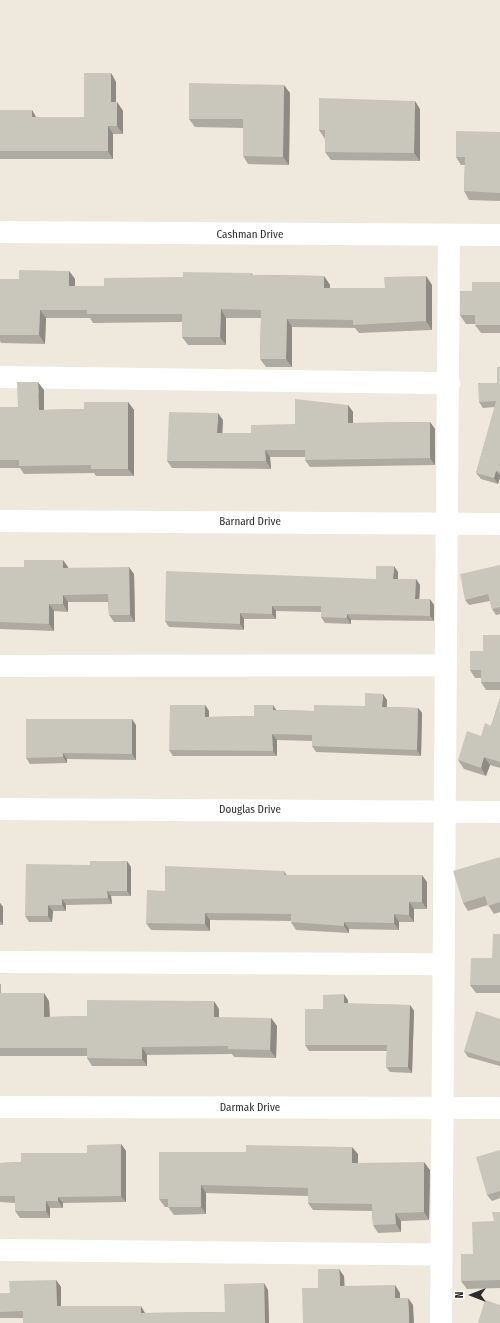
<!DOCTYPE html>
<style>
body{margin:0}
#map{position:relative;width:500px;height:1323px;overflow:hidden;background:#eee9dc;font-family:"Fira Sans Condensed",sans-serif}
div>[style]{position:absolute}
.minor>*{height:22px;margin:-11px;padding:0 11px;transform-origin:11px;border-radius:11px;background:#fff}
.wall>*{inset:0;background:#adaba1}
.shaded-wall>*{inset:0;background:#8d8b83;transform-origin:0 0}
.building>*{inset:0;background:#c9c7bb}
span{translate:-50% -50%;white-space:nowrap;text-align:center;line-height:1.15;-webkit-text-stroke:3px #fff;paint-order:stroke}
.street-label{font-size:11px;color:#2b2b2b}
.north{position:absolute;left:452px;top:1275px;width:40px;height:40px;-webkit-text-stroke:3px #fff;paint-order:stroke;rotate:270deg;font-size:11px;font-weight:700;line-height:16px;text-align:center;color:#2b2b2b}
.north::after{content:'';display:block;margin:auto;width:14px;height:18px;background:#2b2b2b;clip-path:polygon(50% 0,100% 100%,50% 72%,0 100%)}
</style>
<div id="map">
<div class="minor">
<div style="left:0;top:232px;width:500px;rotate:0.34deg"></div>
<div style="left:0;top:377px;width:449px;rotate:0.8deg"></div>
<div style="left:0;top:521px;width:500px;rotate:0.34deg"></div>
<div style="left:0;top:666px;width:445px;rotate:-0.1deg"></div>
<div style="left:0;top:809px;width:500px;rotate:0.34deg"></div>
<div style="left:0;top:962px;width:443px;rotate:0.3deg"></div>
<div style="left:0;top:1107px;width:500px;rotate:0.11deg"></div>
<div style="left:0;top:1250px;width:441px;rotate:0.6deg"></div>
<div style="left:441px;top:1323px;width:1087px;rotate:-89.58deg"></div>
</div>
<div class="wall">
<div style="clip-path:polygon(111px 73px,116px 82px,116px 102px,117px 102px,123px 111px,123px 134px,113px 134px,113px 159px,0 159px,0 110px,32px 110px,36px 117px,84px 117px)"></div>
<div style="clip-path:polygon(290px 93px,289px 165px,248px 164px,243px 156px,243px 128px,195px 127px,189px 119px)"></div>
<div style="clip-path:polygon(420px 109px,420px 161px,331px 160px,325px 152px,325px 139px,319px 130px)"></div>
<div style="clip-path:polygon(500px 132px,500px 201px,469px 200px,464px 191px,465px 165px,461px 165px,456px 157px)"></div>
<div style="clip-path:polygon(69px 271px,75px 279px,75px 286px,104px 286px,183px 277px,251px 273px,253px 275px,324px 276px,330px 285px,330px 288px,385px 288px,426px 276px,432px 285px,432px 330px,359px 333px,355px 328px,292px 327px,292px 367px,266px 367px,260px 359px,261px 318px,226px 318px,226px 345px,188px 345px,182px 337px,182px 322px,93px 323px,90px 318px,46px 318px,45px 344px,1px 343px,0 341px,0 279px,19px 279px)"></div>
<div style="clip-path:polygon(500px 282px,500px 333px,481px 333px,475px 325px,475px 324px,466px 324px,460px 315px,472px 291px)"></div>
<div style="clip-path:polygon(500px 367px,500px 478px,498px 484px,481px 479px,476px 473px,495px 407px,483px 408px,479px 402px,497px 383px)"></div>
<div style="clip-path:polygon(44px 390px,44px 410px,84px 409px,128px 402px,134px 410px,134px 476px,96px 476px,94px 473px,24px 474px,20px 468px,0 468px,0 407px,18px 407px)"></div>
<div style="clip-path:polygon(348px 405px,353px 412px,353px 423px,430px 422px,435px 429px,435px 465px,310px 467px,305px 460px,305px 457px,270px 457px,271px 469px,172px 468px,167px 461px,223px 420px,222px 433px,251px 433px,295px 424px)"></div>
<div style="clip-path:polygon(63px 560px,68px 568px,134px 574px,135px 622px,114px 622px,109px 615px,108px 602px,68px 602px,68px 612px,54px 611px,54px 631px,0 629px,0 567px,24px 567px)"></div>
<div style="clip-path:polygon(500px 565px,500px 614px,496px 615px,492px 609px,490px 601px,469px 605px,465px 600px)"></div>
<div style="clip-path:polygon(398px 572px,398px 579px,416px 579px,420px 585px,419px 599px,434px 605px,434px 621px,351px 620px,351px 624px,325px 623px,321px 617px,321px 612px,276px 611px,276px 619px,244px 619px,244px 630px,169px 627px,165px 621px,376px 579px)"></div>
<div style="clip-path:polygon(500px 635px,500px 690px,486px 690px,481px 682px,481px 678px,475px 678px,470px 670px,483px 651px)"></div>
<div style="clip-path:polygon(500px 698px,500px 768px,490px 765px,486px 776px,464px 769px,458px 760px,491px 726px)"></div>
<div style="clip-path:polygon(387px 700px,387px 707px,418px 708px,422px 713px,421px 756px,316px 752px,312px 746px,312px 741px,277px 740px,277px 756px,173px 756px,169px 750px,205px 705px,209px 711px,209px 717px,254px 716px,276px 710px,314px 711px,365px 706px)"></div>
<div style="clip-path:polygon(136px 725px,136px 760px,67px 759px,67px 763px,30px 764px,26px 758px)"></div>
<div style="clip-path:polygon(500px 857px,500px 912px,494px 914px,488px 905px,468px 911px,463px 903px)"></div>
<div style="clip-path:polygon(131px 867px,131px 896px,111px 896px,112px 904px,66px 905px,66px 911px,53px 911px,52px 922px,29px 922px,25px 916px)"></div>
<div style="clip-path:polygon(284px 871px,287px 875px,427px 882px,427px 909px,414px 909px,414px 922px,399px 922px,399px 930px,349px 929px,349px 933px,296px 930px,291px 922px,291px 921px,210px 920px,210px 931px,151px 930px,146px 923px,165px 891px)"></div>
<div style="clip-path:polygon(0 903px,3px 907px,3px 925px,0 925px)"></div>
<div style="clip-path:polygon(500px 934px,500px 993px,476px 993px,470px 985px,492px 958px)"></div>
<div style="clip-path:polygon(0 984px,1px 985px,1px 993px,49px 1001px,50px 1017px,87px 1016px,219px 1009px,219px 1018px,271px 1018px,277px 1026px,276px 1058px,234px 1057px,232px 1054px,147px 1055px,147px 1066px,92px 1066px,87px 1058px,87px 1056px,0 1056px)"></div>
<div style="clip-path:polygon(348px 1000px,348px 1004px,410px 1005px,414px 1011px,412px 1073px,390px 1072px,386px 1067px,387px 1051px,309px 1051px,305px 1045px,323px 1009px)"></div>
<div style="clip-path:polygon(500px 1019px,500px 1066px,468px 1057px,464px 1051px)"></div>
<div style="clip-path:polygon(121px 1144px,126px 1151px,126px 1202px,63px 1203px,63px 1208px,50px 1208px,50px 1218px,20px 1218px,15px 1211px,15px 1203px,0 1202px,0 1163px,21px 1162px,87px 1153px)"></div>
<div style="clip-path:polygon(500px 1150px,500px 1198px,492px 1201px,487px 1195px)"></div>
<div style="clip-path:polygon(159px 1152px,358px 1154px,358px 1163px,430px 1170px,429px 1220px,401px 1221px,401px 1232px,378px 1233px,373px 1225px,372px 1211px,313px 1210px,308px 1203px,308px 1196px,206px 1193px,206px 1214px,174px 1215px,168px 1207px,165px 1207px,159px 1199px)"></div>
<div style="clip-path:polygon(500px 1212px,500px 1288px,467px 1289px,461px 1281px)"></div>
<div style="clip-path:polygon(56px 1280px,61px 1287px,61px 1306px,145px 1313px,225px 1312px,268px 1290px,269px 1323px,23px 1318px,0 1318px,0 1293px,10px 1293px)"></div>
</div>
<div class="shaded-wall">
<div style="clip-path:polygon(111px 73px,116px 82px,116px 111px,111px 102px)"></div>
<div style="clip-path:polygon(284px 85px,290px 93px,289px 165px,283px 157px)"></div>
<div style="clip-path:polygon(415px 101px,420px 109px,420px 161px,414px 153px)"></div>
<div style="clip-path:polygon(117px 102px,123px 111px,123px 134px,117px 126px)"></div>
<div style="clip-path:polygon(32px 110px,37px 119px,32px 117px)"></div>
<div style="clip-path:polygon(108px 126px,113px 134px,113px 159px,108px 151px)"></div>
<div style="clip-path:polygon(69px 271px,75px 279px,75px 294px,69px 286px)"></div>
<div style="clip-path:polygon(324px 276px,330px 285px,330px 297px,324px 288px)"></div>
<div style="clip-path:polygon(426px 276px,432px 285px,432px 330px,426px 321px)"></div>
<div style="clip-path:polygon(221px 309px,226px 318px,226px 345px,220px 337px)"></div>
<div style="clip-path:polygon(40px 310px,46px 318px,45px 344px,39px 335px)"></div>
<div style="clip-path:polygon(287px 319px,292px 327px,292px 367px,286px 359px)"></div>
<div style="clip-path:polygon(38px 382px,44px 390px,44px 418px,39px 410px)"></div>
<div style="clip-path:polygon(128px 402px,134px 410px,134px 476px,128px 469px)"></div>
<div style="clip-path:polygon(348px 405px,353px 412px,353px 430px,348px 423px)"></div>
<div style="clip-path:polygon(218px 413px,223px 420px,222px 440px,217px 433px)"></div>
<div style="clip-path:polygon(430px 422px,435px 429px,435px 465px,430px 458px)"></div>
<div style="clip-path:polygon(265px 450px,270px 457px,271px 469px,266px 461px)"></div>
<div style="clip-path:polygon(496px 471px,500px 476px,498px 484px,494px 478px)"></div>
<div style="clip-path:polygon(63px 560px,68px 567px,68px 575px,63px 568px)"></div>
<div style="clip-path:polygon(394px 566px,398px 572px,398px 585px,393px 579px)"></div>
<div style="clip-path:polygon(129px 567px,134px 574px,135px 622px,130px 615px)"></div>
<div style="clip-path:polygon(416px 579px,420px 585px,419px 604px,415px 599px)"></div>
<div style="clip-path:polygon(63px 595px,68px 602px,68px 612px,63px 604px)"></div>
<div style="clip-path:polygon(430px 599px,434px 605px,434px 621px,430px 616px)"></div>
<div style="clip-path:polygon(49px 604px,54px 611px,54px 631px,49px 624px)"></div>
<div style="clip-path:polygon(272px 606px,276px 611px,276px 619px,272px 614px)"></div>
<div style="clip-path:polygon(240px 613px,244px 619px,244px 630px,240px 624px)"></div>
<div style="clip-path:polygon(347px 614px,351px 620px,351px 624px,347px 618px)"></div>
<div style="clip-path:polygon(383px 694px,387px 700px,386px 712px,382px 707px)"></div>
<div style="clip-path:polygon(205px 705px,209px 711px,209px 723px,205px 717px)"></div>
<div style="clip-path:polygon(273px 705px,277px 711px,273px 710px)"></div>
<div style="clip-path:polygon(418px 708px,422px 713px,421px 756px,417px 750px)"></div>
<div style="clip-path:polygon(132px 719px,136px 725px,136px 760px,132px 754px)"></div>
<div style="clip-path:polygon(272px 734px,277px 740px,277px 756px,273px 751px)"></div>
<div style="clip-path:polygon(63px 753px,67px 759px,67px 763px,63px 757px)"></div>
<div style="clip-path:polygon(484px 757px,490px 765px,486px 776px,481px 768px)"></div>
<div style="clip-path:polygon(127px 861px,131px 867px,131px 896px,127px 891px)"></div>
<div style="clip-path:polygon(422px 875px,427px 882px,427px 909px,422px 902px)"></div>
<div style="clip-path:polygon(107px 891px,111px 896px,112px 904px,108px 898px)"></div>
<div style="clip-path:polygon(62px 899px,66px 905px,66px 911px,62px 905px)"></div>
<div style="clip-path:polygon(409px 902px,414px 909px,414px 922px,409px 915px)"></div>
<div style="clip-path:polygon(0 903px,3px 907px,3px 925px,0 921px)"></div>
<div style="clip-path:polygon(48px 905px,53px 911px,52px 922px,48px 916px)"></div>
<div style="clip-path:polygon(205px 913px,210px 920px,210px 931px,205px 924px)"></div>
<div style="clip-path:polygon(394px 914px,399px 922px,399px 930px,394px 923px)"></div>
<div style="clip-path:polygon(344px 922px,349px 929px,349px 933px,344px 926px)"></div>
<div style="left:0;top:984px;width:1px;height:16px;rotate:45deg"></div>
<div style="clip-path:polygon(44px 993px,49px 1001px,50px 1024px,44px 1017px)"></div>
<div style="clip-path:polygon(344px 994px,348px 1000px,348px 1009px,344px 1003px)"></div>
<div style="clip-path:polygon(214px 1001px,219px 1009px,219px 1025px,214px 1017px)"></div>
<div style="clip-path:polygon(410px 1005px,414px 1011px,412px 1073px,408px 1067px)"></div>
<div style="clip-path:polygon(271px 1018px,277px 1026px,276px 1058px,270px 1050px)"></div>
<div style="clip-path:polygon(142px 1047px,147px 1055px,147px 1066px,142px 1059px)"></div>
<div style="clip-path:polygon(121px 1144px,126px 1151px,126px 1202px,121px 1196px)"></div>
<div style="clip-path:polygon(352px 1147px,358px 1154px,358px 1171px,352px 1163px)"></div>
<div style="clip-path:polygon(424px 1162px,430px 1170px,429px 1220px,424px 1212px)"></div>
<div style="clip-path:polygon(201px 1185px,206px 1193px,206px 1214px,201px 1207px)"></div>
<div style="clip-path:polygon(58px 1197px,63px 1203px,63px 1208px,58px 1201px)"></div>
<div style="clip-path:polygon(46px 1201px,50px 1208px,50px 1218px,46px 1211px)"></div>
<div style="clip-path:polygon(395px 1213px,401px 1221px,401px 1232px,396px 1224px)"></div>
<div style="clip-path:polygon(339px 1269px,344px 1276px,345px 1293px,340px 1286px)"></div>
<div style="clip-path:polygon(56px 1280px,61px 1287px,61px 1312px,57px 1306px)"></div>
<div style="clip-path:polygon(264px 1283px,268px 1290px,269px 1323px,265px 1323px)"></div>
<div style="clip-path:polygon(395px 1285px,400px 1293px,400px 1305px,395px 1298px)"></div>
<div style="clip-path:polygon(408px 1298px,413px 1305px,414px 1323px,409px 1323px)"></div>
<div style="clip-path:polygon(141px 1306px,145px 1313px,145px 1320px,141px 1313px)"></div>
</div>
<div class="building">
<div style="clip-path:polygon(84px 73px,111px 73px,111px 102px,117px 102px,117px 126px,108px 126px,108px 151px,0 151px,0 110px,32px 110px,32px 117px,84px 117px)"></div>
<div style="clip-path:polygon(189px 83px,284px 85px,283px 157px,243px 156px,243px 119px,189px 119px)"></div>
<div style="clip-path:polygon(319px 98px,415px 101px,414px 153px,325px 152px,325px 130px,319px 130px)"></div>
<div style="clip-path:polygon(456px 131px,500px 132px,500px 193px,464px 191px,465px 157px,456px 157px)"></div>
<div style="clip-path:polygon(19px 270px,69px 271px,69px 286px,104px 286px,104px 278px,183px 277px,183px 272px,251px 273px,251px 275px,324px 276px,324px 288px,385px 288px,384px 277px,426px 276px,426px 321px,353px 325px,353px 320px,287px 319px,286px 359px,260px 359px,261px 310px,221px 309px,220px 337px,182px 337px,182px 314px,87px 314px,87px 310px,40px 310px,39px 335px,0 335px,0 279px,19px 279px)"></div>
<div style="clip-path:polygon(472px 282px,500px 282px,500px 325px,475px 325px,475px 315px,460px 315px,460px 291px,472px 291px)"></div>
<div style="clip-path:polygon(497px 367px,500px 367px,500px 472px,496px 471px,494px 478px,476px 473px,496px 401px,479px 402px,478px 383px,497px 383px)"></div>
<div style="clip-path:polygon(17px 382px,38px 382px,39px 410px,84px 409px,84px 402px,128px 402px,128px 469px,91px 469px,91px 465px,19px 466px,19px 460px,0 460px,0 407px,18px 407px)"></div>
<div style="clip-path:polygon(295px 399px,348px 405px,348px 423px,430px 422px,430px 458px,305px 460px,305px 450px,265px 450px,266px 461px,167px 461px,169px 412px,218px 413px,217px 433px,251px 433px,251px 425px,295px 424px)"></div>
<div style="clip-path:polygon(24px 560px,63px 560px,63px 568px,129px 567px,130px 615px,109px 615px,108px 594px,63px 595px,63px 604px,49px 604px,49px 624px,0 622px,0 567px,24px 567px)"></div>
<div style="clip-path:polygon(500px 565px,500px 607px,492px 609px,488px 594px,465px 600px,460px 574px)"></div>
<div style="clip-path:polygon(376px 566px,394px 566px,393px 579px,416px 579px,415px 599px,430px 599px,430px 616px,347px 614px,347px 618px,321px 617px,321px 606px,272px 606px,272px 614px,240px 613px,240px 624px,165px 621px,166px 571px,376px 579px)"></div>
<div style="clip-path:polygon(483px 635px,500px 635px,500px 682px,481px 682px,481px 670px,470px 670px,470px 651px,483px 651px)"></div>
<div style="clip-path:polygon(365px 693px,383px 694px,382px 707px,418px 708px,417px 750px,312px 746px,312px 735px,272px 734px,273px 751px,169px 750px,170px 705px,205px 705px,205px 717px,254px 716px,254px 705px,273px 705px,273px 710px,314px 711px,314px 705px,365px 706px)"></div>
<div style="clip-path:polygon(500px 698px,500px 762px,484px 757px,481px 768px,458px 760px,467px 731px,481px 736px,485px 723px,491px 726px)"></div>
<div style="clip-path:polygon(26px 719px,132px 719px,132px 754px,63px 753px,63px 757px,26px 758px)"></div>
<div style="clip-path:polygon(500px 857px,500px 902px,488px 906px,485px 896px,463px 903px,453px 871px)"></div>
<div style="clip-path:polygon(90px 861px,127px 861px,127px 891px,107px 891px,108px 898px,62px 899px,62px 905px,48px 905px,48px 916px,25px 916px,26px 864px,90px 865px)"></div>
<div style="clip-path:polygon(165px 866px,284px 871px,284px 875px,422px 875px,422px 902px,409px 902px,409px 915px,394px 914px,394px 923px,344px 922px,344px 926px,291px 922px,291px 914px,205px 913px,205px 924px,146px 923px,147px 890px,165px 891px)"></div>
<div style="clip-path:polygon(493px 934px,500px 934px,500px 985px,470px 985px,471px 958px,492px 958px)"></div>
<div style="clip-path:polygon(0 993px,44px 993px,44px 1017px,87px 1016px,87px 1000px,214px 1001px,214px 1017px,271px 1018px,270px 1050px,228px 1049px,228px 1046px,142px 1047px,142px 1059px,87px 1058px,87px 1048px,0 1048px)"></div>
<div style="clip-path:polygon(344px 994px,344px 1003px,410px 1005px,408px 1067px,386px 1067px,387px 1045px,305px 1045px,305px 1009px,323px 1009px,323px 995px)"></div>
<div style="clip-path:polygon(476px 1011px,500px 1019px,500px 1062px,464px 1051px)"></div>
<div style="clip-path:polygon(121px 1144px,121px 1196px,58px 1197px,58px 1201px,46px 1201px,46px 1211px,15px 1211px,15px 1196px,0 1196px,0 1163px,21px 1162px,21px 1153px,87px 1153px,87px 1145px)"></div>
<div style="clip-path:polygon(246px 1145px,352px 1147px,352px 1163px,424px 1162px,424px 1212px,395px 1213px,396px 1224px,373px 1225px,372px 1204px,308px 1203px,308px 1188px,201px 1185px,201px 1207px,168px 1207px,168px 1199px,159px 1199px,159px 1152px,246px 1152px)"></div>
<div style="clip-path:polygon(500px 1150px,500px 1191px,487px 1195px,476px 1157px)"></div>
<div style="clip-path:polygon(492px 1212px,500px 1212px,500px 1280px,461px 1281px,461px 1254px,473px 1254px,472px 1222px,494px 1221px)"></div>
<div style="clip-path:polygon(318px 1269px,339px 1269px,340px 1286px,395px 1285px,395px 1298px,408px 1298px,409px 1323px,303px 1323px,302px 1288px,318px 1288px)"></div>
<div style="clip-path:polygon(56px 1280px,57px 1306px,141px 1306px,141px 1313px,225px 1312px,224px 1284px,264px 1283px,265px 1323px,23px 1323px,23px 1311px,0 1312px,0 1293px,10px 1293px,9px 1281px)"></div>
<div style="clip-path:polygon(485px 1300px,500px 1305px,500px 1323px,478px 1323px)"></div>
</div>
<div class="street-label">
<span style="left:250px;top:235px">Cashman Drive</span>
<span style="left:250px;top:522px">Barnard Drive</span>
<span style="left:250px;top:810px">Douglas Drive</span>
<span style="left:250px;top:1108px">Darmak Drive</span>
</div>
<div class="north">N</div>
</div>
